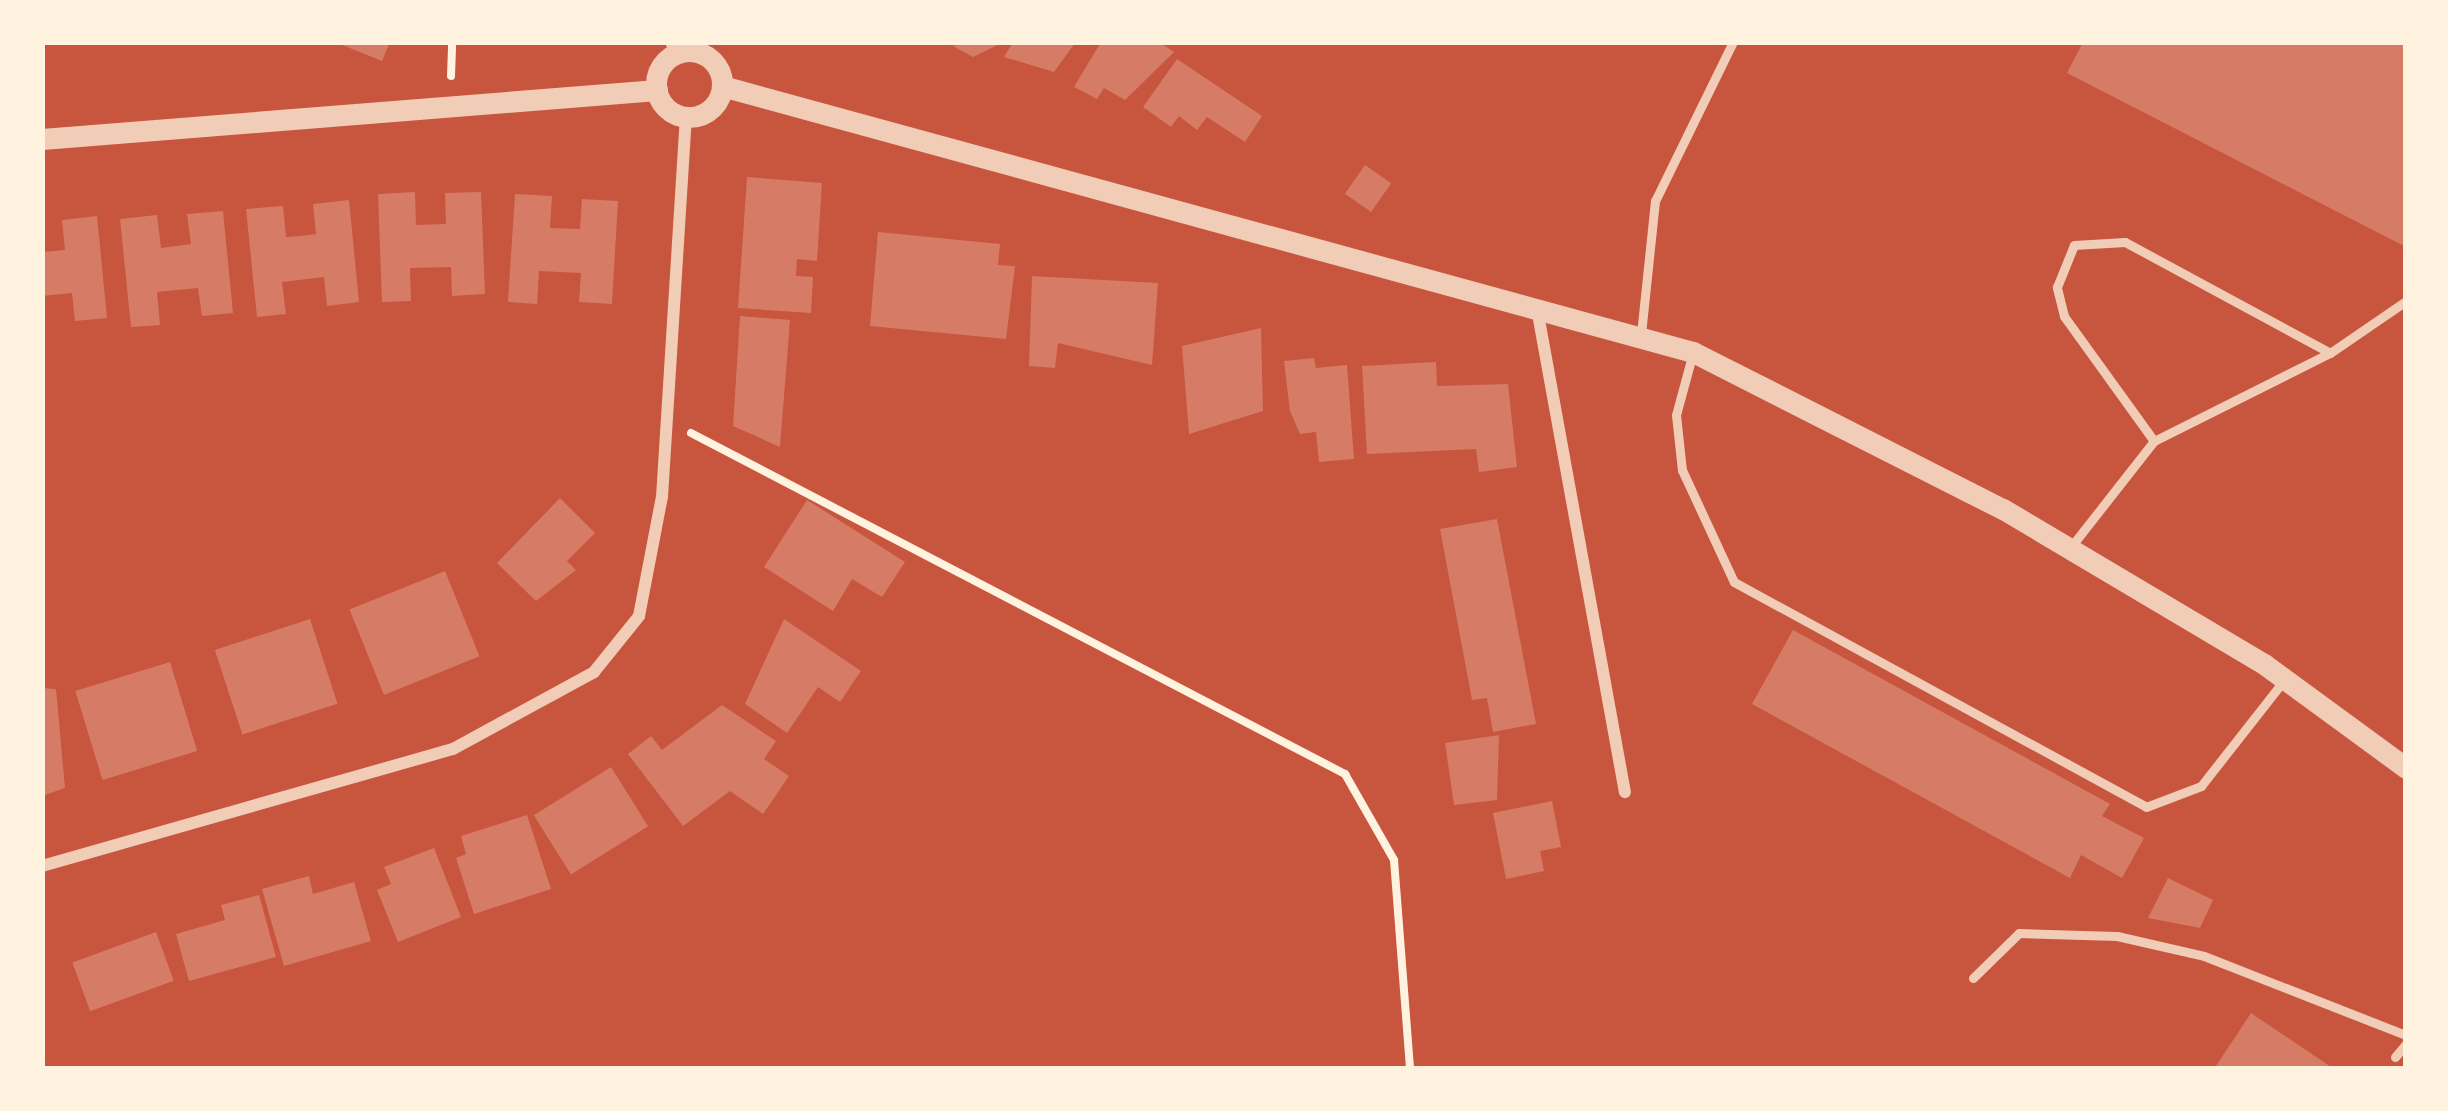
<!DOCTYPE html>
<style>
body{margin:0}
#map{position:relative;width:2448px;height:1111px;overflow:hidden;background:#c8553d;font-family:"Open Sans",sans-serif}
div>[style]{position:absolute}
.building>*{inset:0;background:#d67c66;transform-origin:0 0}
.path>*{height:8px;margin:-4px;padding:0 4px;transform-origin:4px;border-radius:4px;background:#fff3e0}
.service>*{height:9px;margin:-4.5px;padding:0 4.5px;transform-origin:4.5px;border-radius:4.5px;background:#f1ccb7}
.minor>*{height:12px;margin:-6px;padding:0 6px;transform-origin:6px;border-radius:6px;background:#f1ccb7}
.tertiary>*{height:21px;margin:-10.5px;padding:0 10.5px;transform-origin:10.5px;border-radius:10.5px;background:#f1ccb7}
.tertiary>.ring{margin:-10.5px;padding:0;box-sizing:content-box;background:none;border:21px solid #f1ccb7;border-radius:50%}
span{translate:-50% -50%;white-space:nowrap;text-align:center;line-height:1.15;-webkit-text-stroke:10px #fff3e0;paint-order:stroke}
.frame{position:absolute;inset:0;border:45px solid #fff3e0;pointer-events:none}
</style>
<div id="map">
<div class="building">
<div style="clip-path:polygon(335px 42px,390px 42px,382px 61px)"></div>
<div style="clip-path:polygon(975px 42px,1004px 42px,973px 57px,953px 46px)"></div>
<div style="clip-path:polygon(1013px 42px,1094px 42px,1075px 43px,1054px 72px,1004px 57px)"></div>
<div style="clip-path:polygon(1101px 42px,1159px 42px,1174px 52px,1125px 100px,1104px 88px,1097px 99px,1074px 87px)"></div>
<div style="clip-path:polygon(2083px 42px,2406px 42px,2406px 247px,2067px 73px)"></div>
<div style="clip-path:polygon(1177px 59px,1262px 116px,1245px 142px,1207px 117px,1197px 130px,1179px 116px,1171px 127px,1143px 107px)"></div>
<div style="left:1365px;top:165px;width:32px;height:35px;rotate:35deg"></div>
<div style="clip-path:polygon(747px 177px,822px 183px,817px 261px,797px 259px,796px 276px,813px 277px,811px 313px,738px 308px)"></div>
<div style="clip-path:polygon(415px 192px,416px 225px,446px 224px,445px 193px,481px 192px,485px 294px,452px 296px,451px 267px,410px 268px,411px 301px,382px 302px,378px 194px)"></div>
<div style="clip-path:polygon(515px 194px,552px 196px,550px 228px,580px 229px,582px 199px,618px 201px,612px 304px,579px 302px,581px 273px,539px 271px,537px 304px,508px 302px)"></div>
<div style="clip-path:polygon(349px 200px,359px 302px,327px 306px,324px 277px,282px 282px,286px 314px,257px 317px,246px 209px,283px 206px,286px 237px,301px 236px,316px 234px,313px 204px)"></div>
<div style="clip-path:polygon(223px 211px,233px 313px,202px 316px,198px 288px,157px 292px,160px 325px,131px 327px,120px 219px,157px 215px,161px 248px,191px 244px,187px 214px)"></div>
<div style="clip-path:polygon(97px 216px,107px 318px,75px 321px,72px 293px,42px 296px,42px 252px,65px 250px,62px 220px)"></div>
<div style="clip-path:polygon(878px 232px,1000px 244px,998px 265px,1015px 266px,1006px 339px,870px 326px)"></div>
<div style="clip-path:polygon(1032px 276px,1158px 283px,1152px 365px,1058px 343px,1055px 368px,1029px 366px)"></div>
<div style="clip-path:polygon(740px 316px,790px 320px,780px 447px,733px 426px)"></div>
<div style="clip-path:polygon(1261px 328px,1263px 411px,1189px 434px,1182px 346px)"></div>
<div style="clip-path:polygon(1314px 358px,1316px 368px,1347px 365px,1354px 459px,1319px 462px,1316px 432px,1300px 434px,1290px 411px,1284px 361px)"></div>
<div style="clip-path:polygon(1436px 362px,1437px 386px,1508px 384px,1517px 467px,1479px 472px,1476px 449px,1367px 454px,1362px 366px)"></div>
<div style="clip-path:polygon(560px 498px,595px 533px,567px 561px,576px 570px,536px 601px,497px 563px)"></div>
<div style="clip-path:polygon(807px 500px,905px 562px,882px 597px,852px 579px,833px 611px,764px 567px)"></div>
<div style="clip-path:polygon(1497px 519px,1536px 724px,1493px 732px,1487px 698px,1472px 700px,1440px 529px)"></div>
<div style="left:445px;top:571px;width:92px;height:103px;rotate:68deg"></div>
<div style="left:310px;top:619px;width:89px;height:100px;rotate:72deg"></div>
<div style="clip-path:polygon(784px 619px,861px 671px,840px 702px,818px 687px,787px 733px,745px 704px)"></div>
<div style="clip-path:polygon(1793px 630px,2110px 804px,2102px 816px,2144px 838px,2122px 878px,2081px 855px,2070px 878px,1752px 704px)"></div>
<div style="left:170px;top:662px;width:93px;height:99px;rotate:73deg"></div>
<div style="clip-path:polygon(42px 688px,56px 689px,65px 788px,42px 796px)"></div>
<div style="clip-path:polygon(722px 705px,776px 741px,764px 759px,789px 776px,763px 814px,730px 791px,683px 826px,628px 754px,651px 736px,662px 750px)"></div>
<div style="clip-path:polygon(1499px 735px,1497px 800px,1454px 805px,1445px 743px)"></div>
<div style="left:611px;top:767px;width:70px;height:91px;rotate:58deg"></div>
<div style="clip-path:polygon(1552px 801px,1561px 847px,1540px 851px,1544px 871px,1506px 879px,1493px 813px)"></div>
<div style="clip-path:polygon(527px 815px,551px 889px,474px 914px,456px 858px,466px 854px,461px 836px)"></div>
<div style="clip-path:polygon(434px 848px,461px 917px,398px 942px,377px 890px,391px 884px,384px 867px)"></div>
<div style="clip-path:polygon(309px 876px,313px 894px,354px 882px,371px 941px,284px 966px,262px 889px)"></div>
<div style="clip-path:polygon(2168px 878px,2213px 900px,2200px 928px,2148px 918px)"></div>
<div style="clip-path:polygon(259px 895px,276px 957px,189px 981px,176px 934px,225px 920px,221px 905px)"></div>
<div style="left:156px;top:932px;width:52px;height:89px;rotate:70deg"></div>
<div style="clip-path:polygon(2251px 1013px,2334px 1069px,2214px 1069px)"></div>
</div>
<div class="path">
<div style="left:451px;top:76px;width:34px;rotate:-88deg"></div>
<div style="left:691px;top:433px;width:738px;rotate:27.54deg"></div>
<div style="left:1345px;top:774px;width:99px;rotate:60.3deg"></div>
<div style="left:1394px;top:860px;width:210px;rotate:85.6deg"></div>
</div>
<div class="service">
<div style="left:1641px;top:334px;width:134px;rotate:-84deg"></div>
<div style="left:1655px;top:201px;width:177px;rotate:-63.9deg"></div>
<div style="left:1692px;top:356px;width:61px;rotate:105.2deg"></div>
<div style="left:1676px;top:415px;width:55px;rotate:83.8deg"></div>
<div style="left:1682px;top:470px;width:123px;rotate:65.1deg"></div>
<div style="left:1734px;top:582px;width:469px;rotate:28.6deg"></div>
<div style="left:2146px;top:807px;width:59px;rotate:-20.9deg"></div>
<div style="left:2201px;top:786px;width:136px;rotate:-51.9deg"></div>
<div style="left:2154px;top:441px;width:197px;rotate:-26.6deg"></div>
<div style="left:2070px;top:548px;width:136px;rotate:-51.9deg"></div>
<div style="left:2154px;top:441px;width:154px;rotate:-125.8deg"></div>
<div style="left:2064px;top:316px;width:30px;rotate:-104deg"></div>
<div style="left:2057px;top:287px;width:45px;rotate:-68deg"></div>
<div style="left:2074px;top:245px;width:51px;rotate:-3.4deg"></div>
<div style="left:2125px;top:242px;width:233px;rotate:28.4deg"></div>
<div style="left:2330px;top:353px;width:92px;rotate:-34.4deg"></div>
<div style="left:1973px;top:978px;width:64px;rotate:-44.4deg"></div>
<div style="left:2019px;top:933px;width:98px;rotate:1.8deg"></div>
<div style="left:2117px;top:936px;width:89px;rotate:12.9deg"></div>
<div style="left:2204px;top:956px;width:217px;rotate:21.4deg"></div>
<div style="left:2395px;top:1057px;width:17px;rotate:-50deg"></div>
</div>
<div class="minor">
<div style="left:671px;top:42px;width:13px;rotate:61deg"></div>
<div style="left:1538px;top:314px;width:486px;rotate:79.7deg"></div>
<div style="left:42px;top:866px;width:427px;rotate:-15.9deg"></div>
<div style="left:453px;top:749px;width:161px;rotate:-28.6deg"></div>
<div style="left:594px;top:672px;width:72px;rotate:-51.2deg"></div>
<div style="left:639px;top:616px;width:121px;rotate:-79.1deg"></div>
<div style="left:662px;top:497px;width:382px;rotate:-86.4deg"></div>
</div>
<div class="tertiary">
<div class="ring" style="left:656px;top:51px;width:45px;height:45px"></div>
<div style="left:722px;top:86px;width:1007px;rotate:15.32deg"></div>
<div style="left:1693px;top:352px;width:347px;rotate:26.9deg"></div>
<div style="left:2003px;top:509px;width:304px;rotate:30.7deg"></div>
<div style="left:2264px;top:664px;width:176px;rotate:36.2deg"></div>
<div style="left:42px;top:139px;width:617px;rotate:-4.56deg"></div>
</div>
<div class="frame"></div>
</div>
